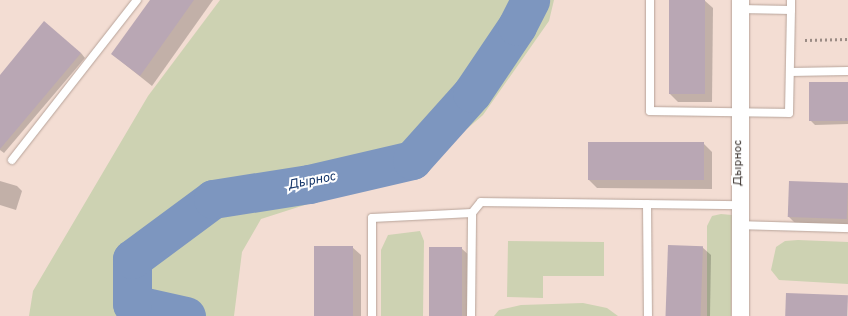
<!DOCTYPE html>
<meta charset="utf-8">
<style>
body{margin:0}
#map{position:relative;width:848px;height:316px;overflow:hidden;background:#f3ddd3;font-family:Overpass,sans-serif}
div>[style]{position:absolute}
.green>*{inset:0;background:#cdd2b2}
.shadow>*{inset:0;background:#0003}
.river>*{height:39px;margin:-19.5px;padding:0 19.5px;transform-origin:19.5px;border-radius:19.5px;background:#7d96bf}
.building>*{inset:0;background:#b9a7b4;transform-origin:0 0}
.path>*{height:2.5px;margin-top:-1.25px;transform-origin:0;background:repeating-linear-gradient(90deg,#9a8b84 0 2px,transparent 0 5px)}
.roads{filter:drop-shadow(0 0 1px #b7a399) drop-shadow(0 0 1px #b7a399)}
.lane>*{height:8px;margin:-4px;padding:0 4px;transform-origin:4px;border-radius:4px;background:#fff}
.street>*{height:17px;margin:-8.5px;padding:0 8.5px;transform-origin:8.5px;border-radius:8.5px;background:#fff}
span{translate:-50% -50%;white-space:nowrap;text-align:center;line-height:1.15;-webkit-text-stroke:4px #fff;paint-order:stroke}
.street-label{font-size:12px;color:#3c3430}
.water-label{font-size:13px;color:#17376a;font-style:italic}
</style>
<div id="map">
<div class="green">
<div style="clip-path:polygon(220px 0,554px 0,549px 21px,483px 115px,423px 167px,261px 219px,242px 252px,234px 316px,29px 316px,33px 291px,148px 96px)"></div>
<div style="clip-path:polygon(721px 214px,732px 215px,731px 316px,707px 316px,707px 226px,712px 216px)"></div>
<div style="clip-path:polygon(420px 231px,424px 241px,423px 316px,381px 316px,381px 250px,388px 235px)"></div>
<div style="clip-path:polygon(798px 240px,848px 242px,848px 284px,779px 280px,771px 270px,776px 247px,785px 241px)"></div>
<div style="clip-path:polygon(508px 241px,604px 242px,604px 276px,543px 276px,543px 298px,507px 297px)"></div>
<div style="clip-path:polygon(583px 303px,607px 308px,618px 316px,494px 316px,499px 310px,521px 305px)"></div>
</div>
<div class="shadow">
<div style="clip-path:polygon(151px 0,213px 0,152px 86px,112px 54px)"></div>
<div style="clip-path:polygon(704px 0,713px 8px,712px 102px,678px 102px,669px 93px)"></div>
<div style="clip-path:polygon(81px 53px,85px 58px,4px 153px,0 150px,0 76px)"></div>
<div style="clip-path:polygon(848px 83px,848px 124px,815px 125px,810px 120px)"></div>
<div style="clip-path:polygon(589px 144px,704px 144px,712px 152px,712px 189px,597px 188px,589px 180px)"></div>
<div style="clip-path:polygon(0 181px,17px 186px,22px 191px,16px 210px,0 205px)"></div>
<div style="clip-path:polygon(848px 184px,848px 227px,797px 225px,789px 217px)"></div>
<div style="clip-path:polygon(352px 247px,361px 255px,361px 316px,315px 316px)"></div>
<div style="clip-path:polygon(702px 247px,711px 255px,710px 316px,668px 316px)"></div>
<div style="clip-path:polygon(461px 248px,470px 256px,469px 316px,430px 316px)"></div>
</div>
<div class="river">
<div style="left:186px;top:316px;width:55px;rotate:-167.5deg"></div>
<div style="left:132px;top:304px;width:45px;rotate:-90deg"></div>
<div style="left:132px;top:259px;width:101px;rotate:-36.5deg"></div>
<div style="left:213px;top:199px;width:97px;rotate:-8.9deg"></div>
<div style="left:309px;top:184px;width:106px;rotate:-13.1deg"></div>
<div style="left:412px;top:160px;width:90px;rotate:-48.2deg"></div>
<div style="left:472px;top:93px;width:81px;rotate:-56.1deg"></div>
<div style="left:517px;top:26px;width:29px;rotate:-63deg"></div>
</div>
<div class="building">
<div style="clip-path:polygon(150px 0,194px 0,140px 76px,111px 54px)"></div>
<div style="left:669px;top:0;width:36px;height:94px"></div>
<div style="clip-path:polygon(44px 21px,81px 53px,0 149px,0 75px)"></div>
<div style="left:809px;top:82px;width:39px;height:39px"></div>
<div style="left:588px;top:142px;width:116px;height:38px"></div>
<div style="left:789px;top:181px;width:59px;height:36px;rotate:2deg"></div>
<div style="left:668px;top:245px;width:35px;height:71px;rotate:2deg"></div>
<div style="left:314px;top:246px;width:39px;height:70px"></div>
<div style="left:429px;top:247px;width:33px;height:69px"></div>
<div style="left:786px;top:293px;width:62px;height:23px;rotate:2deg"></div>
</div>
<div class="path">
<div style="left:805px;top:40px;width:43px;rotate:-1.3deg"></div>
</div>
<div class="roads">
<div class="lane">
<div style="left:650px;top:0;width:111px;rotate:90deg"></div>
<div style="left:650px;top:111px;width:139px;rotate:0.8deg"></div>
<div style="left:789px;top:113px;width:103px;rotate:-88.9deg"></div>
<div style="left:791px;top:10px;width:51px;rotate:-178.9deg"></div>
<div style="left:791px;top:10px;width:10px;rotate:-90deg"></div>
<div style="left:790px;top:72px;width:58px;rotate:-1deg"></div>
<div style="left:12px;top:160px;width:203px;rotate:-52deg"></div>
<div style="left:647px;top:204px;width:112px;rotate:89.5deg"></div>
<div style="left:740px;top:225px;width:108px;rotate:1.6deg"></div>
<div style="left:372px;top:316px;width:98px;rotate:-90deg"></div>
<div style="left:372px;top:218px;width:100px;rotate:-2.9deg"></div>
<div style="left:472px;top:213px;width:14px;rotate:-51deg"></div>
<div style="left:481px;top:202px;width:259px;rotate:0.7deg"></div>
<div style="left:471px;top:316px;width:103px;rotate:-89.4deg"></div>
</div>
<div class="street">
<div style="left:740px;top:0;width:316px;rotate:90deg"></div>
</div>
</div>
<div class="street-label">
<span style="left:739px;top:163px;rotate:-90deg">Дырнос</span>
</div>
<div class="water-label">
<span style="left:312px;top:182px;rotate:-11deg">Дырнос</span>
</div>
</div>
